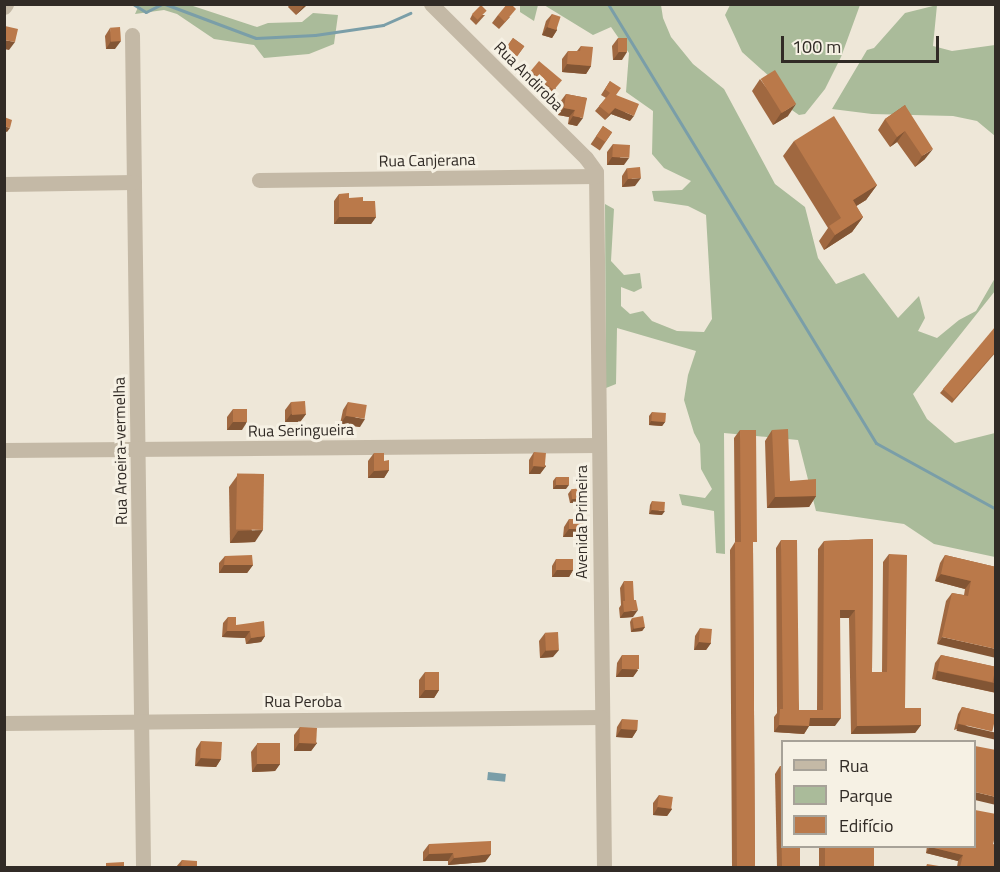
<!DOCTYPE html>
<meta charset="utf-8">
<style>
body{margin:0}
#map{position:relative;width:1000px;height:872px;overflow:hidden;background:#eee7d8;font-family:"Titillium Web",sans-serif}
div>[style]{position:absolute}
.green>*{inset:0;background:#aabb9a}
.water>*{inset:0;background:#7a9ea8;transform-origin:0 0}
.stream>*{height:3px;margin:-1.5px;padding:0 1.5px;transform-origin:1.5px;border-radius:1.5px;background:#7a9ea8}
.minor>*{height:15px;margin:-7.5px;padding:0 7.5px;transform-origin:7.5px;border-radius:7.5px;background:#c4b9a6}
.wall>*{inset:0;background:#a06840;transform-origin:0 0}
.shaded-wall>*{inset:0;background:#825534;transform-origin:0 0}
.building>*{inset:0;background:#ba794a;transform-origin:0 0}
span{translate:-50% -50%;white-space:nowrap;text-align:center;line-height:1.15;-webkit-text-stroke:6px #f6f1e4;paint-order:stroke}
.street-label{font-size:16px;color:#312b26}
.frame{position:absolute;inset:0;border:6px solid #312b26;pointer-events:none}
.legend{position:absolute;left:781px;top:740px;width:195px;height:108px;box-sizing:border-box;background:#f6f1e4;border:2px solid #a7a298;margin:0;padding:8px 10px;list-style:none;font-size:18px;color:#312b26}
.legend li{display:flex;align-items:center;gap:12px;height:30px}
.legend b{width:30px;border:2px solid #a7a298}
.scale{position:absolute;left:781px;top:36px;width:158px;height:27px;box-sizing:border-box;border:3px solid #312b26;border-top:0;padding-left:8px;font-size:18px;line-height:21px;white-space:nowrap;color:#312b26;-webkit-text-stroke:4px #f6f1e4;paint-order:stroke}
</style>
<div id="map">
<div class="green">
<div style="clip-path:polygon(139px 5px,190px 5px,257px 27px,268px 23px,302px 22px,313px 13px,338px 15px,334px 44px,309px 54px,264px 58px,254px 45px,214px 39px,177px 14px,164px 10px,135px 14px)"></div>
<div style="clip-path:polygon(520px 5px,538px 5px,534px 21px,520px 12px)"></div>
<div style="clip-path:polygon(544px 5px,661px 5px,663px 18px,671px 37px,693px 64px,724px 89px,775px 184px,805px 207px,818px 258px,836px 284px,864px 273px,898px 318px,919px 296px,925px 318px,918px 331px,937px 338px,959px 320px,976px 311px,995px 278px,995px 291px,913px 394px,927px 419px,955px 443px,995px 433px,995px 557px,934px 544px,904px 524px,816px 511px,798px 440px,724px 433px,725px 554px,716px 553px,714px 511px,682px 505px,679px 494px,705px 498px,712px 489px,701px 469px,700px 444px,694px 433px,684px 400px,688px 375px,696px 351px,617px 328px,616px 384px,606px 388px,605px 204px,614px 209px,611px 261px,624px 275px,640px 273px,642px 288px,634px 292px,621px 287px,621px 306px,630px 314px,643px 311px,652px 321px,677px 331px,704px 332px,712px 319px,706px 215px,688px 206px,654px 201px,652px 191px,682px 190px,691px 181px,664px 168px,652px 154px,653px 111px,626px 92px,629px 53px,611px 27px,593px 35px)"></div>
<div style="clip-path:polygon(730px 5px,860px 5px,841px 57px,825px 89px,805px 114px,799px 115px,789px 108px,770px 77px,742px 52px,725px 15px)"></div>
<div style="clip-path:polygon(937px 5px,933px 46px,952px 51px,995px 45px,995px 136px,977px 121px,953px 116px,872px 114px,832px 109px,867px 50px,874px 48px,905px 13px)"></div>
</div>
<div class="water">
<div style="left:488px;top:772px;width:18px;height:8px;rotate:6deg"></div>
</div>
<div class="stream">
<div style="left:133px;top:4px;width:15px;rotate:32deg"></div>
<div style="left:146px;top:12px;width:18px;rotate:-27deg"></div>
<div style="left:165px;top:4px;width:97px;rotate:20.5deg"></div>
<div style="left:256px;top:38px;width:59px;rotate:-2.9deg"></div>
<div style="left:315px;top:35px;width:69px;rotate:-8.4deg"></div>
<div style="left:383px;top:25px;width:30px;rotate:-24deg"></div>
<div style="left:608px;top:4px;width:514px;rotate:58.6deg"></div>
<div style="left:876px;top:443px;width:137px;rotate:28.8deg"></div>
</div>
<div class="minor">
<div style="left:431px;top:4px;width:218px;rotate:44.8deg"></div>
<div style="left:586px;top:158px;width:17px;rotate:54deg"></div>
<div style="left:596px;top:172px;width:696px;rotate:89.34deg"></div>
<div style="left:4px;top:7px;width:4px;rotate:-56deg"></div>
<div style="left:132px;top:35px;width:833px;rotate:89.24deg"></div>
<div style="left:259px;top:180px;width:337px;rotate:-0.7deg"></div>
<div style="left:4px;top:184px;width:130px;rotate:-0.9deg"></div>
<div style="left:4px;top:450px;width:595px;rotate:-0.48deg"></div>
<div style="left:4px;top:723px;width:597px;rotate:-0.58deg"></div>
</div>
<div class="wall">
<div style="clip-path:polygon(290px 4px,308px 4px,296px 15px,288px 7px)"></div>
<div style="clip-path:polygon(552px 14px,557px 30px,552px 38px,542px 35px,546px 21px)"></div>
<div style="clip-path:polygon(472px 15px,485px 15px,476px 25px,470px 19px)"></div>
<div style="clip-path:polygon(498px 15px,510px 17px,499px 29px,492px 23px)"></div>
<div style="clip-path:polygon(110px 28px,115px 49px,106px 49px,105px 36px)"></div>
<div style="left:513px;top:38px;width:14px;height:22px;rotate:36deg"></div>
<div style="clip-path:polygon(618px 38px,622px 60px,613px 60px,612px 46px)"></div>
<div style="clip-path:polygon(581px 46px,591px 66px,586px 74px,562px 72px,562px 59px,568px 51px,577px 51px)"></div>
<div style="clip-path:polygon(531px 71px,556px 88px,548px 98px,525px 79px)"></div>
<div style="clip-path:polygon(760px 79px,788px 116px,773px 125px,752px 91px)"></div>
<div style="clip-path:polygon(610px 81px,616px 95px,630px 121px,611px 114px,605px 120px,595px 111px,606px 98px,601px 95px)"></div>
<div style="clip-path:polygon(566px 94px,587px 98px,577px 126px,568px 124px,569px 117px,558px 115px,560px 102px)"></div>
<div style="clip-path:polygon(905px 105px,925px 159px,915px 167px,897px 142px,890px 147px,878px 130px,885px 119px)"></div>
<div style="left:603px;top:126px;width:11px;height:22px;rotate:34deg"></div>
<div style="clip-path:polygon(794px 141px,877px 185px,866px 200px,856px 206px,863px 217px,852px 232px,824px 250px,819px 241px,828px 228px,783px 156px)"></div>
<div style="clip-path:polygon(613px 144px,624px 165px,607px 165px,607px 152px)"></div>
<div style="clip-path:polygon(627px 168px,635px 186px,622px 187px,622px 176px)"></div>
<div style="clip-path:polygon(339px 194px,349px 198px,363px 201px,376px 217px,371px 224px,334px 224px,334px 201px)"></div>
<div style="clip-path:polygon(996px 328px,996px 352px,952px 403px,940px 393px)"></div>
<div style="clip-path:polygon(291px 402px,306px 414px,300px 422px,285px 422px,285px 410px)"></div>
<div style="clip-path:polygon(348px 402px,360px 427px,340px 424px,343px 410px)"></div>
<div style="clip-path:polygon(233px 409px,242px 430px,227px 430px,227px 417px)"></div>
<div style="clip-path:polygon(652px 412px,665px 422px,662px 426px,649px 425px,649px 416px)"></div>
<div style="clip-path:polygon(740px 430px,753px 547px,755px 867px,732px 867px,730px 550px,735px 542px,734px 438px)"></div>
<div style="clip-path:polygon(772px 430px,790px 481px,816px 496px,809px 507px,767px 508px,765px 441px)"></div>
<div style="clip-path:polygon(534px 452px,546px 466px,540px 474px,529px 474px,529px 460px)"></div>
<div style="clip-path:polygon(374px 453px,384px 461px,389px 470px,384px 478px,368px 478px,368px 461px)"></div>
<div style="clip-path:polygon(237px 476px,255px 542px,230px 543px,229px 487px)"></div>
<div style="clip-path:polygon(556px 477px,566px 489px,553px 489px,553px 481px)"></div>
<div style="clip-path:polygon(571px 490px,584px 498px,581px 502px,570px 503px,568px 494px)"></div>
<div style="clip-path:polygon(652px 501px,662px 515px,649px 514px,650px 505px)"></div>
<div style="clip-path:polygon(569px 519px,580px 537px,563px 537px,564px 527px)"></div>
<div style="clip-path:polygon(873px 539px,872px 672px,882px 672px,883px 562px,889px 554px,905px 708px,921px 725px,915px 733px,851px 734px,849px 618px,840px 618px,835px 726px,809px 726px,804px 734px,774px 732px,774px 717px,777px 713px,776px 548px,781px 540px,799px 710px,817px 710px,818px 549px,824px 541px)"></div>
<div style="clip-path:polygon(945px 555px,996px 567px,937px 644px,946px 601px,952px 593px,964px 595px,965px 589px,935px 581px,940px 563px)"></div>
<div style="clip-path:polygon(225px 556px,253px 565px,247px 573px,219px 573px,219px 563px)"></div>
<div style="clip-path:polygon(556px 559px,573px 570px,569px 577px,552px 577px,552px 566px)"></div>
<div style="clip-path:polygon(624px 581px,633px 617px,620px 618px,619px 608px,621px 605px,620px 588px)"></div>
<div style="clip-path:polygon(228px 617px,236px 625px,265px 636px,261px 642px,246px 644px,245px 638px,222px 637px,223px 623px)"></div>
<div style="clip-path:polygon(632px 618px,645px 627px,642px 631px,631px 632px,630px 622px)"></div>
<div style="clip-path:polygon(700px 628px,711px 643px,706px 650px,694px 650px,695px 636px)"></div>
<div style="clip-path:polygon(545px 633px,553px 657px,540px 658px,539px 641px)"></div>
<div style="clip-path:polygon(622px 655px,638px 670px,633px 677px,616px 677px,617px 663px)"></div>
<div style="clip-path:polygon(941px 655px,996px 667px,996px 693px,932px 679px,935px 663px)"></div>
<div style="clip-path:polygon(425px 672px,439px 690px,434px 698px,419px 698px,419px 680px)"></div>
<div style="clip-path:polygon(962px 707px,996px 715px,954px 730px,958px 714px)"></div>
<div style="clip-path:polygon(622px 719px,637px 730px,632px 738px,616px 737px,617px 727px)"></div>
<div style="clip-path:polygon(300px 727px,317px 743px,311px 751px,294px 751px,294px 735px)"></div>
<div style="clip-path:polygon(201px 741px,221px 759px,216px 767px,195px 766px,196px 749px)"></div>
<div style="clip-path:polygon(257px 744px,280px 764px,275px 771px,252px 772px,251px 752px)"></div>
<div style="clip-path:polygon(780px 766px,800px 867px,777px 867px,775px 774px)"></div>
<div style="clip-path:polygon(659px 795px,672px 809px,667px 816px,653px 815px,653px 803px)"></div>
<div style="clip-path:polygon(994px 838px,993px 844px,996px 867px,957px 867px,958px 861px,926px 853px,927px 846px,975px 846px)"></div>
<div style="clip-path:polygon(429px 844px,491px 854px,485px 862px,448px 865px,448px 861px,423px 861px,423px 852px)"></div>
<div style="left:819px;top:846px;width:55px;height:21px"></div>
<div style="clip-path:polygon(182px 860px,197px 867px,176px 867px)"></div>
</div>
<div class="shaded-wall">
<div style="clip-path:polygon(305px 4px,308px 4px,296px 15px,302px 8px)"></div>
<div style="clip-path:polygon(547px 27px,557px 30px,552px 38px,542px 35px)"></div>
<div style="clip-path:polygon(4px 40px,15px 42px,9px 50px,4px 49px)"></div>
<div style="clip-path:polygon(111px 41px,121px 41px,115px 49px,106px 49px)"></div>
<div style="clip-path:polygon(619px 52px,627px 52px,622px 60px,613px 60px)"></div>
<div style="clip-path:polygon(567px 64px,591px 66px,586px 74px,562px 72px)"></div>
<div style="clip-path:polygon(796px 104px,788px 116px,773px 125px,781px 113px)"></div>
<div style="clip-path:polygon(564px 108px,575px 110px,569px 117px,558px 115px)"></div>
<div style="clip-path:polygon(615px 108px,634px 116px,630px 121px,611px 114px,605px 120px)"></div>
<div style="clip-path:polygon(573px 116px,583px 118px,577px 126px,568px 124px)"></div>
<div style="clip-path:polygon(4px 126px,10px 128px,7px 132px,4px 131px)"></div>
<div style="clip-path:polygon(905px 131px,897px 142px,890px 147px,897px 137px)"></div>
<div style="clip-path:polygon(933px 149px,925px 159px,915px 167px,922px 156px)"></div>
<div style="clip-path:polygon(612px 157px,629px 158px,624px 165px,607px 165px)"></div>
<div style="clip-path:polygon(641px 178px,635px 186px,622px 187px,628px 179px)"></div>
<div style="clip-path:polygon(877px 185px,866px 200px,842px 215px,853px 200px)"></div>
<div style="clip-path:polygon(339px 217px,376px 217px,371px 224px,334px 224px)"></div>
<div style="clip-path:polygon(863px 217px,852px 232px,824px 250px,835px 235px)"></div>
<div style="clip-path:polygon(291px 414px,306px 414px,300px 422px,285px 422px)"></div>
<div style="clip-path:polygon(346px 416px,365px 419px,360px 427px,340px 424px)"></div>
<div style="clip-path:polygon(651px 421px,665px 422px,662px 426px,649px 425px)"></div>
<div style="clip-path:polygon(233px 422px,247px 422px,242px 430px,227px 430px)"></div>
<div style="clip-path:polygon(534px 466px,546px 466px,540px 474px,529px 474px)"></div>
<div style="clip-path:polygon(389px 470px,384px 478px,368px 478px,374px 471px)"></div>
<div style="clip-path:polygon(556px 485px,569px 485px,566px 489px,553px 489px)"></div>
<div style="clip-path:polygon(816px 496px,809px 507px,767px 508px,775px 497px)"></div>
<div style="clip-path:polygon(584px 498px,581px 502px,570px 503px,572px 499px)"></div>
<div style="clip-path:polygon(652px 510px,665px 511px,662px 515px,649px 514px)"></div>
<div style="clip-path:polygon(569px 529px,585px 529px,580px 537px,563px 537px)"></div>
<div style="clip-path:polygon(263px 530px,255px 542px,230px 543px,238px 531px)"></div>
<div style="clip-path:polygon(224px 565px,253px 565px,247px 573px,219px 573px)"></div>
<div style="clip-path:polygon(557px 570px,573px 570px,569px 577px,552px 577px)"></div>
<div style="clip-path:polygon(941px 574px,971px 581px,965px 589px,935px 581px)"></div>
<div style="clip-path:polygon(638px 610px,633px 617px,620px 618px,624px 612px)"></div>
<div style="clip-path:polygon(840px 610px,855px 610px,849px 618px,834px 618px)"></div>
<div style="clip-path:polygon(645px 627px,642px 631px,631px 632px,634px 628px)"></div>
<div style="clip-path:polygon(227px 631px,250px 631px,245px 638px,222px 637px)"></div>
<div style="clip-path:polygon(265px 636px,261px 642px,246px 644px,251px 638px)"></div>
<div style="clip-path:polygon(942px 637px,996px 649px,996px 658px,937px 644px)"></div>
<div style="clip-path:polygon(699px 642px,711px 643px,706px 650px,694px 650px)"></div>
<div style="clip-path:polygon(546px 650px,559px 650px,553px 657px,540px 658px)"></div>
<div style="clip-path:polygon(622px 669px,638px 670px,633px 677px,616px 677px)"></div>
<div style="left:937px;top:671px;width:60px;height:9px;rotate:12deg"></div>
<div style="clip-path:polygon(425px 690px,439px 690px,434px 698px,419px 698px)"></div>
<div style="clip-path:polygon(810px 718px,841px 718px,835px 726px,809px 726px,804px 734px,774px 732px,779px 725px)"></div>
<div style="left:958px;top:724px;width:39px;height:7px;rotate:13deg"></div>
<div style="clip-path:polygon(921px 725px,915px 733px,851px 734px,857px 726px)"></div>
<div style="clip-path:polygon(621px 729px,637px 730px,632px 738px,616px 737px)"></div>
<div style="clip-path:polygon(299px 743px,317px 743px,311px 751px,294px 751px)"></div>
<div style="clip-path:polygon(201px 758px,221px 759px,216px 767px,195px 766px)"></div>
<div style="clip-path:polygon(257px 764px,280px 764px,275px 771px,252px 772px)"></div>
<div style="clip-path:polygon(975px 792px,996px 797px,996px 805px,975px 800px)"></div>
<div style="clip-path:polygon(658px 807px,672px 809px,667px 816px,653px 815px)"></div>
<div style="clip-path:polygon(930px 847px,963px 855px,958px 861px,926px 853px)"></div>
<div style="clip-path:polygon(453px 853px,448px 861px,423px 861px,429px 854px)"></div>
<div style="clip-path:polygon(491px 854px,485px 862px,448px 865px,454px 858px)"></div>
</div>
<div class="building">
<div style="clip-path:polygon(507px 4px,511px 4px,516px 9px,505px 22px,498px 15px)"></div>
<div style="left:481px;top:5px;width:8px;height:13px;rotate:45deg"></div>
<div style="left:552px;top:14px;width:9px;height:14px;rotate:18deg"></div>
<div style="clip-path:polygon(5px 26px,18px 29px,15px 42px,4px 40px)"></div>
<div style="left:120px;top:27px;width:14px;height:10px;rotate:86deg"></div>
<div style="left:513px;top:38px;width:14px;height:13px;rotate:36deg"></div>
<div style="left:618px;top:38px;width:9px;height:14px"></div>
<div style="clip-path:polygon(581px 46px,593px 47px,591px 66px,567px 64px,568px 51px,580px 51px)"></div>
<div style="left:539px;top:61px;width:30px;height:13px;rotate:40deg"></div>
<div style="left:775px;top:70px;width:40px;height:17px;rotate:58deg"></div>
<div style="clip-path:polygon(610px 81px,621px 88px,616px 95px,639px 104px,634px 116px,615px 108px,609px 114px,599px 106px,610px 93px,605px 89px)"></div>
<div style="clip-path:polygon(566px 94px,587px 98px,583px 118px,573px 116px,575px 110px,564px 108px)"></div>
<div style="clip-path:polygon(905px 105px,933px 149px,922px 156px,905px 131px,897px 137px,885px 119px)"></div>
<div style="clip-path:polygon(834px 116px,877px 185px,853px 200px,863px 217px,835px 235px,829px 226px,841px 218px,794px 141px)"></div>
<div style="clip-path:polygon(4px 117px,12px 120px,10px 128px,4px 126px)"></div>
<div style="left:603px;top:126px;width:11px;height:12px;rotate:34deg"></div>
<div style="left:613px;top:144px;width:17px;height:13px;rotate:3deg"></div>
<div style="left:640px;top:167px;width:11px;height:13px;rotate:85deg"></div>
<div style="clip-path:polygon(349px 193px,349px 198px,363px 197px,363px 201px,375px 201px,376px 217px,339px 217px,339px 194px)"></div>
<div style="clip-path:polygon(995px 327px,996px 328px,996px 351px,954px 399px,943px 389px)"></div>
<div style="left:305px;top:401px;width:13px;height:14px;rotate:86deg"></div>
<div style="left:348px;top:402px;width:19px;height:14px;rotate:9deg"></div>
<div style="left:233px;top:409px;width:14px;height:13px"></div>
<div style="left:652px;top:412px;width:14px;height:9px;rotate:4deg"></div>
<div style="clip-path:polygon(788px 429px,790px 481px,816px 479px,816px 496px,775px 497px,772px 430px)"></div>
<div style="clip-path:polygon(740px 430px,756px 430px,757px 542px,753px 542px,755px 867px,737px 867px,735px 542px,741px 542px)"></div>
<div style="left:534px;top:452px;width:12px;height:14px;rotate:5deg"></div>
<div style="clip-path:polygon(374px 453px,384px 453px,384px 461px,389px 460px,389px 470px,374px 471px)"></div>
<div style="left:264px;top:474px;width:56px;height:27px;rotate:91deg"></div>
<div style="left:556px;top:477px;width:13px;height:8px"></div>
<div style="left:583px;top:488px;width:10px;height:12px;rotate:84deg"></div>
<div style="left:652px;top:501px;width:13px;height:9px;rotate:4deg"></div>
<div style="left:569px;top:519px;width:16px;height:10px"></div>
<div style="clip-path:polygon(873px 539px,872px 672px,887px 672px,889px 554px,907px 555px,905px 708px,921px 708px,921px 725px,857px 726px,855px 610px,840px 610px,841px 718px,810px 718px,809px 726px,779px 725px,780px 709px,783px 709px,781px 540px,797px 540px,799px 710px,823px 710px,824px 541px)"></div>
<div style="clip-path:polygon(252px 555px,253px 565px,224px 565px,225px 556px)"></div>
<div style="clip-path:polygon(945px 555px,996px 567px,996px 649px,942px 637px,952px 593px,968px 596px,971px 581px,941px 574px)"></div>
<div style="left:556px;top:559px;width:17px;height:11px"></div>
<div style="clip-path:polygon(624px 581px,633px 581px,634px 600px,636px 600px,638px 610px,624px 612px,623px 601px,625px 601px)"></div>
<div style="left:643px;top:616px;width:11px;height:11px;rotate:80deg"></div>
<div style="clip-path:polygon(228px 617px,236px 617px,236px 625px,264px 621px,265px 636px,251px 638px,250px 631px,227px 631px)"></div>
<div style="left:700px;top:628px;width:12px;height:14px;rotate:5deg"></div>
<div style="left:558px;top:632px;width:18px;height:13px;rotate:87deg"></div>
<div style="left:622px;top:655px;width:17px;height:14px"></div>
<div style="left:941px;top:655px;width:56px;height:16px;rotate:12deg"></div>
<div style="left:425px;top:672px;width:14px;height:18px"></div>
<div style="left:962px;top:707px;width:35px;height:17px;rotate:13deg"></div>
<div style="left:622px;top:719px;width:16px;height:10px;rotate:4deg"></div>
<div style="left:300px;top:727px;width:17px;height:16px;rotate:3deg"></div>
<div style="left:201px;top:741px;width:21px;height:17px;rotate:3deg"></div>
<div style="left:280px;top:743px;width:21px;height:23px;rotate:90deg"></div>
<div style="clip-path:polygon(975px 746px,996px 750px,996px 797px,975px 792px)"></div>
<div style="clip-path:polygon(780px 766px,783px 766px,783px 846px,800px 846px,800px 867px,782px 867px)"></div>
<div style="left:659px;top:795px;width:14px;height:12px;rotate:8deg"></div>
<div style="clip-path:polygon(975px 810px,996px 814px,996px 831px,993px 844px,996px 845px,996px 867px,960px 867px,963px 855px,930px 847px,975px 846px)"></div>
<div style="clip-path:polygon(491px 841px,491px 854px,454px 858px,453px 853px,429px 854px,429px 844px)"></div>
<div style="left:825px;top:846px;width:49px;height:21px"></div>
<div style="clip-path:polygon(182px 860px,197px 861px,197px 867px,181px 867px)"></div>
<div style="clip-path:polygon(124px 862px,124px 867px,106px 867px,106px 863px)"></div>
<div style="clip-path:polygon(927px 864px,945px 867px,926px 867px)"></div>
</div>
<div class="street-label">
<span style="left:529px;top:76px;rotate:45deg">Rua Andiroba</span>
<span style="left:427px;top:160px;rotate:-1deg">Rua Canjerana</span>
<span style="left:301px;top:430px;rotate:-1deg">Rua Seringueira</span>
<span style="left:120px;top:451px;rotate:-91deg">Rua Aroeira-vermelha</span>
<span style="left:581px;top:522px;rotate:-90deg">Avenida Primeira</span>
<span style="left:303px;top:701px">Rua Peroba</span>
</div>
<div class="frame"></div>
<ul class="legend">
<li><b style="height:8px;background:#c4b9a6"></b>Rua</li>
<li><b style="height:16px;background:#aabb9a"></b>Parque</li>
<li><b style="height:16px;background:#ba794a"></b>Edifício</li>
</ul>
<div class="scale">100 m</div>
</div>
